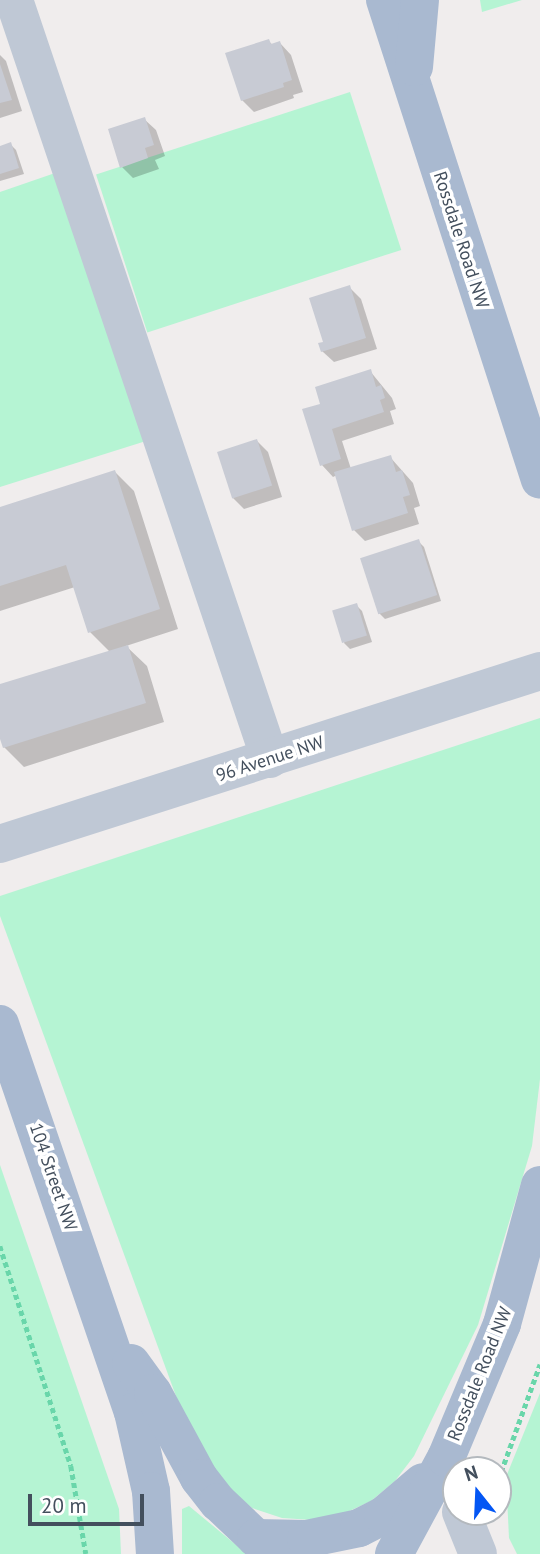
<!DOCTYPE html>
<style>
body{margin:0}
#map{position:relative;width:540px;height:1554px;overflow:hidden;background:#f0eded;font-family:"PT Sans",sans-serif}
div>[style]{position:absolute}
.green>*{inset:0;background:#b5f4d3;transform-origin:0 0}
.shadow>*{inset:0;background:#0003}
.building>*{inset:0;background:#c8cbd4;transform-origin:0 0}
.path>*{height:4.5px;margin-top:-2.25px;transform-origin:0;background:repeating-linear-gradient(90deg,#69d6aa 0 5px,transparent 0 8.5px)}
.minor>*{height:38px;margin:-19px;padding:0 19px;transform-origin:19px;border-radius:19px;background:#bfc8d5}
.major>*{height:38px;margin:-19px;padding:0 19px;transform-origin:19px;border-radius:19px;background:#a9b9d0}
span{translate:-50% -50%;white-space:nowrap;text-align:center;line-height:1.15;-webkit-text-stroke:7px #fff;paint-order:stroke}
.street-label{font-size:18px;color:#434f5d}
.north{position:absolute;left:442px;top:1456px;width:70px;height:70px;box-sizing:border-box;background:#fff;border:2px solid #b4b9be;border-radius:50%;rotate:342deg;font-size:19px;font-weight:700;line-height:28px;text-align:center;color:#434f5d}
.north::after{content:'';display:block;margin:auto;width:24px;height:32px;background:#0356f4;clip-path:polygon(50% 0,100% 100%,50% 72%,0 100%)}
.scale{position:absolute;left:28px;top:1494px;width:116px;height:32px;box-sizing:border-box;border:4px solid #434f5d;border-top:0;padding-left:9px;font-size:21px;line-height:24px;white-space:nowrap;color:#434f5d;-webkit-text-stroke:5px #fff;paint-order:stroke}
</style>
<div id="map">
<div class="green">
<div style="clip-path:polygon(480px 0,522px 0,482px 12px)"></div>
<div style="left:350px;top:92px;width:166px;height:267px;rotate:72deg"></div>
<div style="clip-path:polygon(58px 172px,146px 441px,0 487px,0 192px)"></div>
<div style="clip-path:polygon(540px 718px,540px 1079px,532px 1146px,478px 1325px,414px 1456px,395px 1481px,371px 1501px,343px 1514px,313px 1520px,282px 1518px,252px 1508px,227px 1487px,191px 1437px,0 916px,0 896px)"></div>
<div style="clip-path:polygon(0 1165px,119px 1509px,121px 1554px,0 1554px)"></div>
<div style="clip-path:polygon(540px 1393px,540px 1554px,517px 1554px,509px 1538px,506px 1477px)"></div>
<div style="clip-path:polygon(189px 1506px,247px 1554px,182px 1554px,182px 1509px)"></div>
</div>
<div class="shadow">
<div style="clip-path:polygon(268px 41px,273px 45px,280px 43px,291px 55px,303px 92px,293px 95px,294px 98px,254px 112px,242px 100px)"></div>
<div style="clip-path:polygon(0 55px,6px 61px,22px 111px,0 118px)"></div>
<div style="clip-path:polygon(144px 119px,156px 130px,165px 156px,155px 160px,159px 169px,133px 178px,122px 167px)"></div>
<div style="clip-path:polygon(10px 144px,16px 150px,24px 174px,0 181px,0 148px)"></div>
<div style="clip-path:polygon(349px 287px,361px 299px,377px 349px,334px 362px,322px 351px)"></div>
<div style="clip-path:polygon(370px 371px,392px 398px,396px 409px,390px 411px,394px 424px,342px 441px,351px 469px,390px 457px,413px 483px,420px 506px,414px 508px,419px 524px,365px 541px,354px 530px,337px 475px,333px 477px,322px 465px,322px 405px)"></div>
<div style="clip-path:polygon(257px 441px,268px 452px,282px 497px,244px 509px,233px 498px)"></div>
<div style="clip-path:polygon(115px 472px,134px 491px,178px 629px,126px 646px,147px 666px,164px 722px,24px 767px,4px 747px,0 733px,0 686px,110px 652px,90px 632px,75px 587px,0 611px,0 508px)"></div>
<div style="clip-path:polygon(418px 541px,424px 547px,441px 601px,385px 619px,379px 613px)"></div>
<div style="clip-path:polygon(356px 605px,362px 611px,372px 642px,350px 649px,344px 643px)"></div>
</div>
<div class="building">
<div style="clip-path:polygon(269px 39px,271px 44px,280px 41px,292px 80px,283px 83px,284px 87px,241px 101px,225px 53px)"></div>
<div style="clip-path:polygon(0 64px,12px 100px,0 103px)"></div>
<div style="clip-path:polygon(145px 117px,154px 145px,145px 148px,148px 158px,120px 168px,108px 129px)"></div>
<div style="clip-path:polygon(11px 142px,19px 168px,0 174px,0 146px)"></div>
<div style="clip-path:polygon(350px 285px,366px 338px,321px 352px,318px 343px,323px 342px,309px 298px)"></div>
<div style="clip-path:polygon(371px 369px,376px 387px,381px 385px,385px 398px,380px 400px,384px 412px,332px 429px,341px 459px,320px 466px,302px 409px,320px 404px,315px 387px)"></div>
<div style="left:257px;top:439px;width:49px;height:42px;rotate:72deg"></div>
<div style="clip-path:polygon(391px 455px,396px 472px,402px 470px,410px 495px,403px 497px,408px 513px,352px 531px,334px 472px)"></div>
<div style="clip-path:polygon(115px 470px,160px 609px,88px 633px,66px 565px,0 586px,0 507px)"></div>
<div style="left:419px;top:539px;width:59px;height:62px;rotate:72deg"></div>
<div style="left:357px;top:603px;width:34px;height:26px;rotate:73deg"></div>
<div style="clip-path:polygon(128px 645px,146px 703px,3px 748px,0 739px,0 684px)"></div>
</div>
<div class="path">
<div style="left:0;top:1246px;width:231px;rotate:72.1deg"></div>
<div style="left:71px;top:1466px;width:89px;rotate:80.3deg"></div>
<div style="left:498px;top:1480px;width:123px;rotate:-70.1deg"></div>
</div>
<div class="minor">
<div style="left:14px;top:0;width:801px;rotate:71.36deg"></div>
<div style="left:0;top:844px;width:567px;rotate:-17.76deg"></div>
<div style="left:461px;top:1512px;width:45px;rotate:68deg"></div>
</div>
<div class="major">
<div style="left:385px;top:0;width:504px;rotate:72.1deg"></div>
<div style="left:414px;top:67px;width:67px;rotate:-84.9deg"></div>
<div style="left:0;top:1024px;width:410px;rotate:71.1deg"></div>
<div style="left:133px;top:1412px;width:81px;rotate:77.2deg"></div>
<div style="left:151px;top:1491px;width:63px;rotate:86.4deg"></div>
<div style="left:131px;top:1363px;width:37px;rotate:54deg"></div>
<div style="left:153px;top:1393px;width:97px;rotate:61.6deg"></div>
<div style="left:199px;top:1478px;width:31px;rotate:52deg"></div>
<div style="left:218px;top:1502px;width:52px;rotate:43.5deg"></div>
<div style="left:256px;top:1538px;width:29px;rotate:34deg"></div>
<div style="left:256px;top:1538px;width:50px;rotate:1.1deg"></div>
<div style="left:306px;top:1539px;width:54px;rotate:-11.7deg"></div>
<div style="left:359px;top:1528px;width:27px;rotate:-27deg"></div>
<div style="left:383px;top:1516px;width:52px;rotate:-40.4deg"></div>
<div style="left:394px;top:1554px;width:109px;rotate:-61.6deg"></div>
<div style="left:446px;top:1458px;width:145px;rotate:-67.3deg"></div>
<div style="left:502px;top:1324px;width:144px;rotate:-74.7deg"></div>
</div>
<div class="street-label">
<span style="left:461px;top:240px;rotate:72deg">Rossdale Road NW</span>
<span style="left:270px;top:759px;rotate:-18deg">96 Avenue NW</span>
<span style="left:53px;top:1177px;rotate:71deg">104 Street NW</span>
<span style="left:480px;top:1374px;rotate:-68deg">Rossdale Road NW</span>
</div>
<div class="north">N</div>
<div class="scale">20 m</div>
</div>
